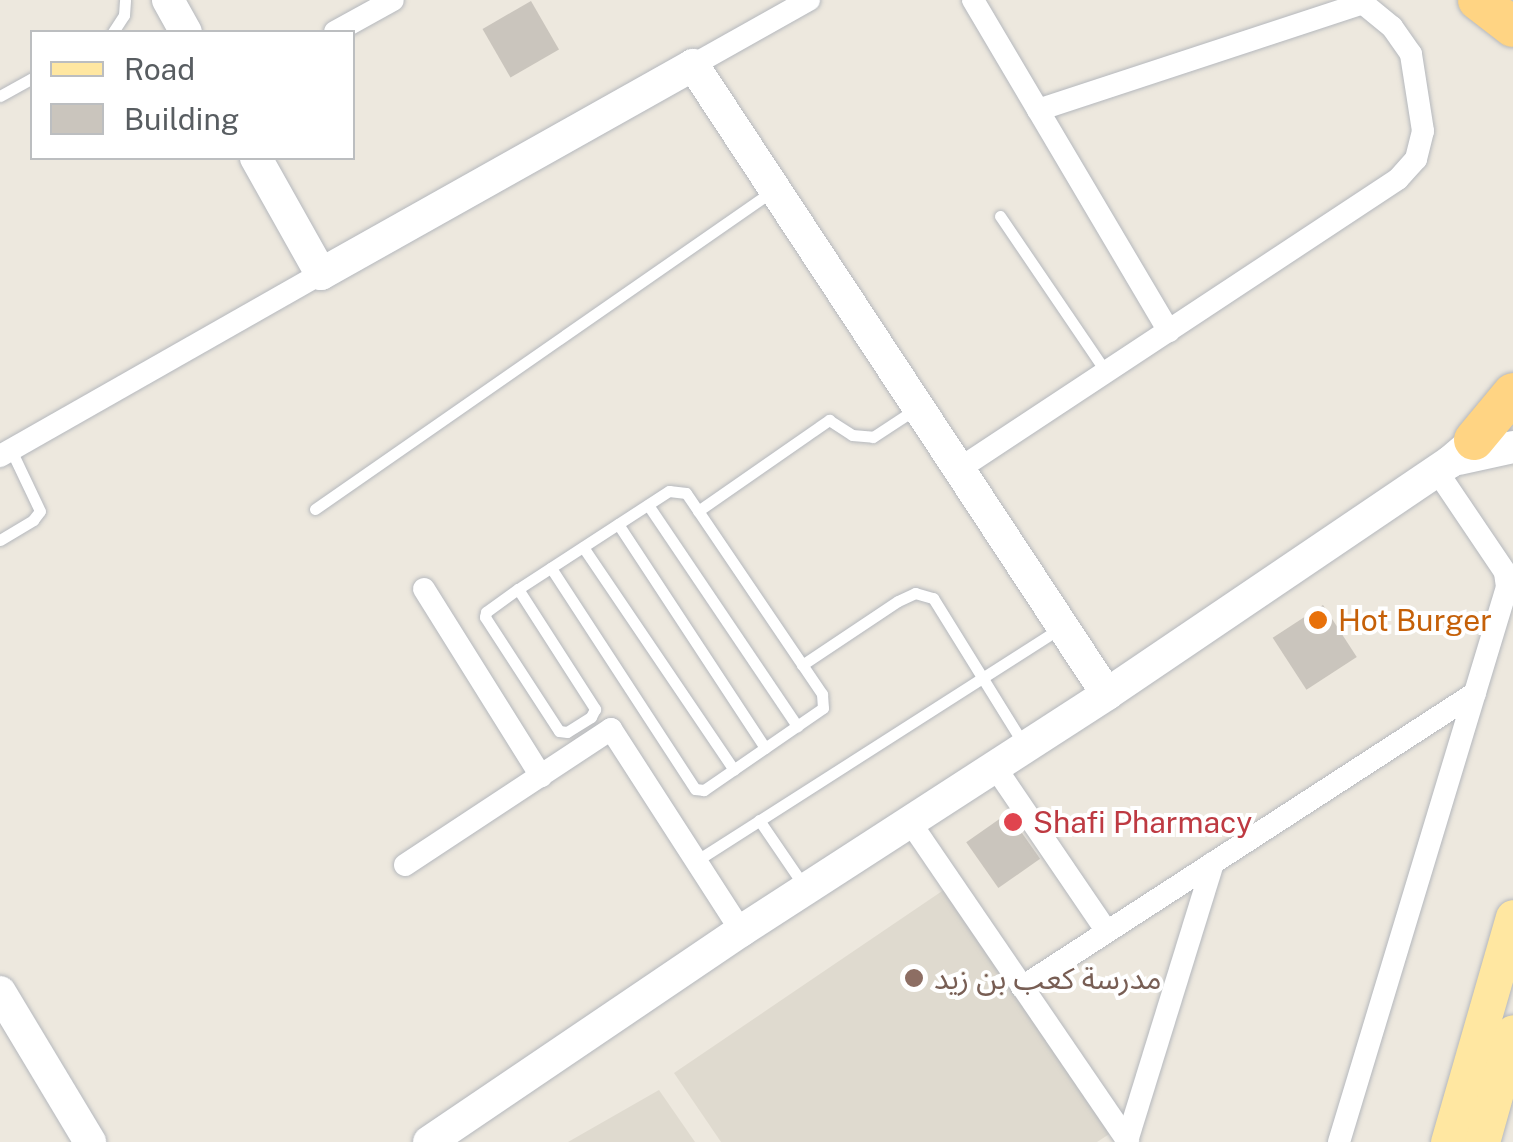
<!DOCTYPE html>
<meta charset="utf-8">
<style>
body{margin:0}
#map{position:relative;width:1513px;height:1142px;overflow:hidden;background:#ede8de;font-family:"Public Sans","Noto Sans Arabic",sans-serif}
div>[style]{position:absolute}
.education>*{inset:0;background:#dfdacf}
.building>*{inset:0;background:#cac5bd;transform-origin:0 0}
.roads{filter:drop-shadow(0 0 2px #b5b8bd) drop-shadow(0 0 2px #b5b8bd)}
.lane>*{height:11px;margin:-5.5px;padding:0 5.5px;transform-origin:5.5px;border-radius:5.5px;background:#fff}
.street>*{height:22px;margin:-11px;padding:0 11px;transform-origin:11px;border-radius:11px;background:#fff}
.secondary>*{height:32px;margin:-16px;padding:0 16px;transform-origin:16px;border-radius:16px;background:#fff}
.primary>*{height:35px;margin:-17.5px;padding:0 17.5px;transform-origin:17.5px;border-radius:17.5px;background:#ffe7a1}
.highway>*{height:40px;margin:-20px;padding:0 20px;transform-origin:20px;border-radius:20px;background:#ffd483}
.dots>*{width:28px;height:28px;translate:-50% -50%;box-sizing:border-box;border:5px solid #fff;border-radius:50%}
span{translate:-50% -50%;white-space:nowrap;text-align:center;line-height:1.15;-webkit-text-stroke:8px #fff;paint-order:stroke}
.food-label{font-size:30px;color:#c56008}
.left{translate:0 -50%;text-align:left}
.health-label{font-size:30px;color:#be3a42}
.education-label{font-size:30px;color:#785e54}
.legend{position:absolute;left:30px;top:30px;width:325px;height:130px;box-sizing:border-box;background:#fff;border:2px solid #bcbec0;margin:0;padding:12px 18px;list-style:none;font-size:30px;color:#585d61}
.legend li{display:flex;align-items:center;gap:20px;height:50px}
.legend b{width:50px;border:2px solid #bcbec0}
</style>
<div id="map">
<div class="education">
<div style="clip-path:polygon(954px 883px,1111px 1133px,1097px 1142px,721px 1142px,674px 1073px)"></div>
<div style="clip-path:polygon(659px 1090px,695px 1142px,568px 1142px)"></div>
</div>
<div class="building">
<div style="left:531px;top:1px;width:56px;height:56px;rotate:60deg"></div>
<div style="left:1323px;top:605px;width:62px;height:60px;rotate:57deg"></div>
<div style="left:1008px;top:813px;width:56px;height:51px;rotate:55deg"></div>
</div>
<div class="roads">
<div class="lane">
<div style="left:113px;top:32px;width:20px;rotate:-57deg"></div>
<div style="left:124px;top:15px;width:15px;rotate:-86deg"></div>
<div style="left:0;top:96px;width:37px;rotate:-29deg"></div>
<div style="left:1000px;top:216px;width:189px;rotate:55.8deg"></div>
<div style="left:648px;top:505px;width:267px;rotate:56deg"></div>
<div style="left:315px;top:509px;width:555px;rotate:-34.81deg"></div>
<div style="left:698px;top:511px;width:160px;rotate:-34.8deg"></div>
<div style="left:829px;top:420px;width:27px;rotate:33deg"></div>
<div style="left:852px;top:435px;width:21px;rotate:5deg"></div>
<div style="left:873px;top:437px;width:53px;rotate:-33.4deg"></div>
<div style="left:618px;top:524px;width:268px;rotate:56.7deg"></div>
<div style="left:0;top:540px;width:39px;rotate:-31deg"></div>
<div style="left:33px;top:520px;width:11px;rotate:-52deg"></div>
<div style="left:40px;top:511px;width:68px;rotate:-115.4deg"></div>
<div style="left:583px;top:547px;width:269px;rotate:55.9deg"></div>
<div style="left:518px;top:589px;width:143px;rotate:57.3deg"></div>
<div style="left:595px;top:709px;width:9px;rotate:117deg"></div>
<div style="left:591px;top:717px;width:28px;rotate:148deg"></div>
<div style="left:567px;top:732px;width:8px;rotate:-173deg"></div>
<div style="left:559px;top:731px;width:136px;rotate:-123deg"></div>
<div style="left:485px;top:617px;width:5px;rotate:-79deg"></div>
<div style="left:486px;top:612px;width:39px;rotate:-36deg"></div>
<div style="left:518px;top:589px;width:180px;rotate:-33deg"></div>
<div style="left:669px;top:491px;width:17px;rotate:7deg"></div>
<div style="left:686px;top:493px;width:243px;rotate:55.9deg"></div>
<div style="left:822px;top:694px;width:14px;rotate:86deg"></div>
<div style="left:823px;top:708px;width:145px;rotate:145.4deg"></div>
<div style="left:704px;top:790px;width:9px;rotate:-174deg"></div>
<div style="left:695px;top:789px;width:264px;rotate:-123.1deg"></div>
<div style="left:802px;top:665px;width:115px;rotate:-33.7deg"></div>
<div style="left:898px;top:601px;width:19px;rotate:-25deg"></div>
<div style="left:915px;top:593px;width:19px;rotate:16deg"></div>
<div style="left:933px;top:598px;width:171px;rotate:58.2deg"></div>
<div style="left:759px;top:820px;width:80px;rotate:55.7deg"></div>
<div style="left:696px;top:861px;width:431px;rotate:-32.6deg"></div>
</div>
<div class="street">
<div style="left:973px;top:0;width:385px;rotate:59.4deg"></div>
<div style="left:335px;top:32px;width:66px;rotate:-28.9deg"></div>
<div style="left:693px;top:65px;width:133px;rotate:-29.3deg"></div>
<div style="left:1038px;top:110px;width:343px;rotate:-18.2deg"></div>
<div style="left:0;top:456px;width:369px;rotate:-29.6deg"></div>
<div style="left:959px;top:469px;width:526px;rotate:-33.45deg"></div>
<div style="left:1398px;top:179px;width:27px;rotate:-48deg"></div>
<div style="left:1416px;top:159px;width:29px;rotate:-76deg"></div>
<div style="left:1423px;top:131px;width:78px;rotate:-98.9deg"></div>
<div style="left:1411px;top:54px;width:33px;rotate:-125deg"></div>
<div style="left:1392px;top:27px;width:43px;rotate:-140.7deg"></div>
<div style="left:424px;top:589px;width:221px;rotate:58deg"></div>
<div style="left:995px;top:767px;width:199px;rotate:55.8deg"></div>
<div style="left:910px;top:822px;width:387px;rotate:55.7deg"></div>
<div style="left:405px;top:865px;width:247px;rotate:-33.4deg"></div>
<div style="left:611px;top:729px;width:240px;rotate:57.2deg"></div>
<div style="left:1022px;top:987px;width:540px;rotate:-32.98deg"></div>
<div style="left:1127px;top:1141px;width:291px;rotate:-72.8deg"></div>
<div style="left:1339px;top:1142px;width:580px;rotate:-73.16deg"></div>
<div style="left:1507px;top:587px;width:15px;rotate:-98deg"></div>
<div style="left:1505px;top:572px;width:122px;rotate:-124deg"></div>
</div>
<div class="secondary">
<div style="left:168px;top:0;width:37px;rotate:61deg"></div>
<div style="left:256px;top:158px;width:133px;rotate:60.7deg"></div>
<div style="left:321px;top:274px;width:427px;rotate:-29.3deg"></div>
<div style="left:693px;top:65px;width:753px;rotate:56.65deg"></div>
<div style="left:1459px;top:459px;width:55px;rotate:-12.5deg"></div>
<div style="left:0;top:992px;width:175px;rotate:59deg"></div>
<div style="left:429px;top:1142px;width:377px;rotate:-34.1deg"></div>
<div style="left:741px;top:931px;width:436px;rotate:-32.9deg"></div>
<div style="left:1107px;top:694px;width:414px;rotate:-34.1deg"></div>
<div style="left:1450px;top:462px;width:54px;rotate:-40.5deg"></div>
</div>
<div class="primary">
<div style="left:1448px;top:1142px;width:234px;rotate:-73.9deg"></div>
<div style="left:1482px;top:1142px;width:114px;rotate:-74.3deg"></div>
</div>
<div class="highway">
<div style="left:1478px;top:0;width:44px;rotate:37.6deg"></div>
<div style="left:1474px;top:440px;width:61px;rotate:-50.3deg"></div>
</div>
</div>
<div class="dots">
<div style="left:1318px;top:620px;background:#e8710a"></div>
<div style="left:1013px;top:822px;background:#e0444e"></div>
<div style="left:914px;top:978px;background:#8d6e63"></div>
</div>
<div class="food-label">
<span class="left" style="left:1338px;top:620px">Hot Burger</span>
</div>
<div class="health-label">
<span class="left" style="left:1033px;top:822px">Shafi Pharmacy</span>
</div>
<div class="education-label">
<span class="left" style="left:934px;top:978px">مدرسة كعب بن زيد</span>
</div>
<ul class="legend">
<li><b style="height:12px;background:#ffe7a1"></b>Road</li>
<li><b style="height:28px;background:#cac5bd"></b>Building</li>
</ul>
</div>
